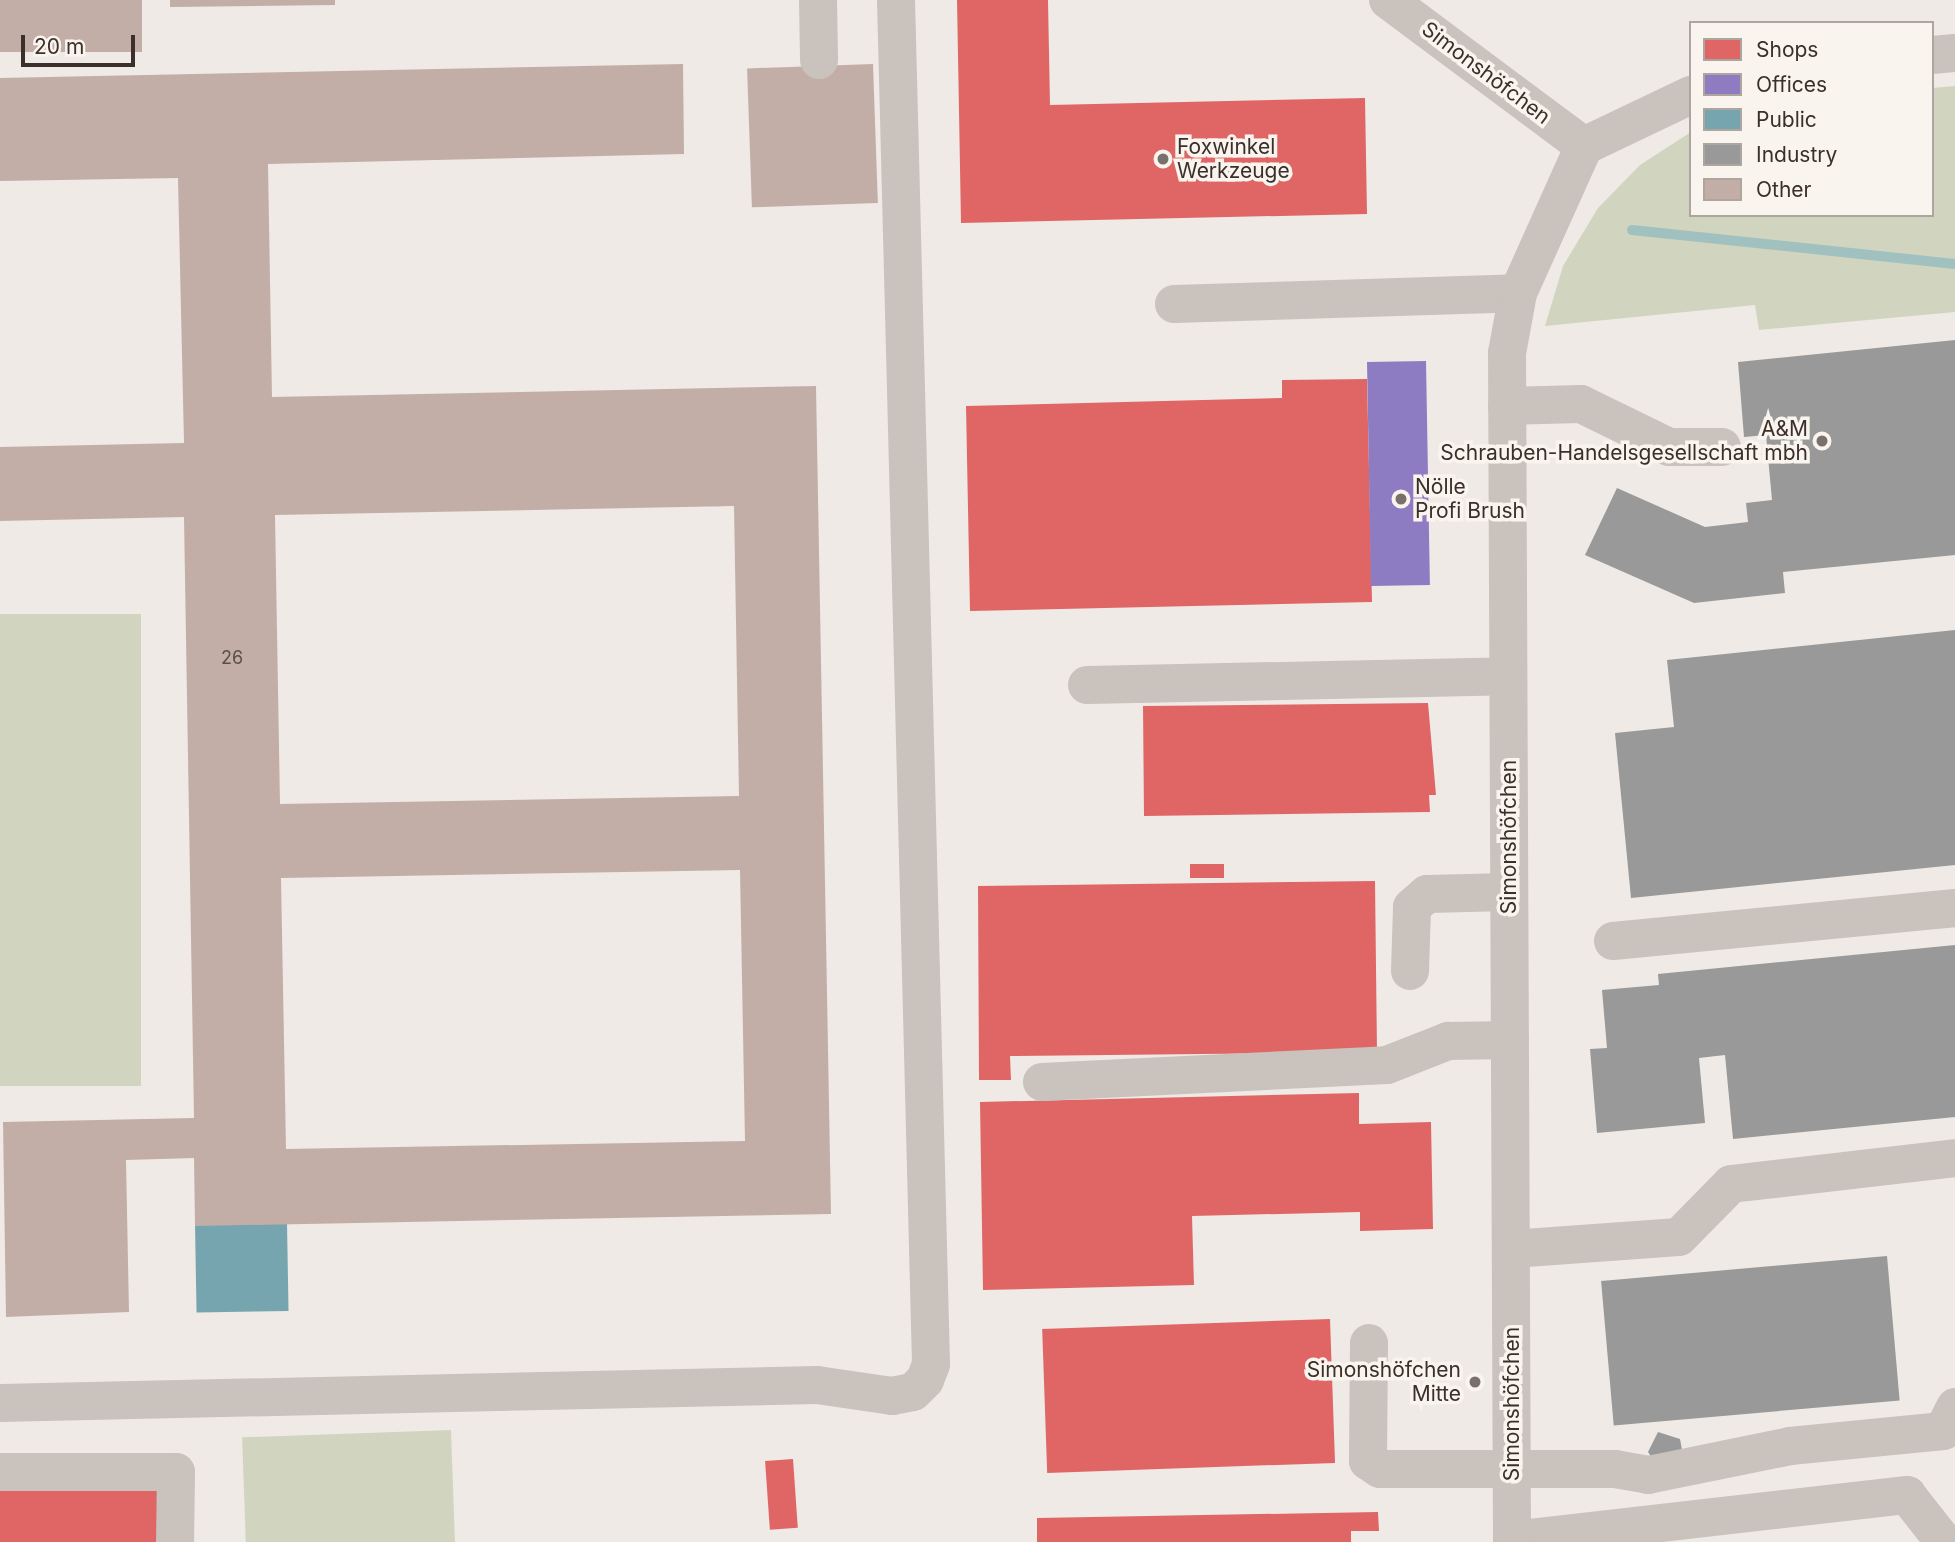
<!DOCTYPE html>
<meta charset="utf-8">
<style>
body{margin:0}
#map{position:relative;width:1955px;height:1542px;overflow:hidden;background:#efeae5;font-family:Inter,sans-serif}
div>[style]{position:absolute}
.green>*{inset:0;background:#d1d5bf;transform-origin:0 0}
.shops>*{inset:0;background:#e06666;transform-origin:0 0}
.offices>*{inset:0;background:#8e7cc3;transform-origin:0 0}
.public>*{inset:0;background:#76a5af;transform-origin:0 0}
.industry>*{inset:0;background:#999;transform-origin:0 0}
.stream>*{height:10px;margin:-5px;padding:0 5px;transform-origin:5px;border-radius:5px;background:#a1c1c0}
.building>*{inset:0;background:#c2aea7;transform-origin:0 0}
.minor>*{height:38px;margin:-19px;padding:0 19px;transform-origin:19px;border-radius:19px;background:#c9c2bd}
.dots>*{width:19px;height:19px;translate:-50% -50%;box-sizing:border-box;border:4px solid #faf4ee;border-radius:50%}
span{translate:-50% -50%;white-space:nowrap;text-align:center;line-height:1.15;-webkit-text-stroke:7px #faf4ee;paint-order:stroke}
.number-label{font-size:18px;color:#5c4f4a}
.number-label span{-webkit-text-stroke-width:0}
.street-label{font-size:21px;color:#3a2f2b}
.poi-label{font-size:21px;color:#3a2f2b}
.left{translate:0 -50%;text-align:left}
.right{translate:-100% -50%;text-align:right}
.legend{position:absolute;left:1689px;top:21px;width:245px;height:196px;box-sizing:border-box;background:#faf4ee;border:2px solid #ada5a0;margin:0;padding:9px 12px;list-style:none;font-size:21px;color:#3a2f2b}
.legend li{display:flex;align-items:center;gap:14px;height:35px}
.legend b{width:35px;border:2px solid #ada5a0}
.scale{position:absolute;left:21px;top:35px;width:114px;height:32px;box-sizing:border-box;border:4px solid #3a2f2b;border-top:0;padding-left:9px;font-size:21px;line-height:24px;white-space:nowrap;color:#3a2f2b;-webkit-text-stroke:5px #faf4ee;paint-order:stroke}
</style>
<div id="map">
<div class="green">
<div style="clip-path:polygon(1955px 86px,1955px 312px,1759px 330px,1755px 305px,1545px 326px,1563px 266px,1598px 208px,1640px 165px,1691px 132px,1691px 215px,1932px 215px,1932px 88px)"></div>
<div style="left:141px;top:614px;width:472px;height:141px;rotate:90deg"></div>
<div style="left:451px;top:1430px;width:112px;height:209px;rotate:88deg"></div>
</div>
<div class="shops">
<div style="clip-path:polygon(957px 0,1048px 0,1050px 105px,1365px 98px,1367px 214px,961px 223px)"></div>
<div style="clip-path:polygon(1367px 379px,1372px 602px,970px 611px,966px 406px,1282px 398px,1282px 380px)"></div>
<div style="clip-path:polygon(1428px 703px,1436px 795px,1429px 795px,1430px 812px,1144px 816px,1143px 706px)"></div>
<div style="left:1190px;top:864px;width:34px;height:14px"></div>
<div style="clip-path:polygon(1375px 881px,1377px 1052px,1010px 1056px,1011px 1080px,979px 1080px,978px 886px)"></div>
<div style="clip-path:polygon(1359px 1093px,1359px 1124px,1431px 1122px,1433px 1229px,1360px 1231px,1360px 1212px,1192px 1216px,1194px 1285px,983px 1290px,980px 1102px)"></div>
<div style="left:1330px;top:1319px;width:144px;height:288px;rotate:88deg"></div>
<div style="left:793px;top:1459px;width:69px;height:28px;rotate:86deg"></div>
<div style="left:0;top:1484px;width:168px;height:58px;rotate:1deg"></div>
<div style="clip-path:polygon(1378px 1512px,1379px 1531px,1351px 1531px,1351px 1542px,1037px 1542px,1037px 1518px)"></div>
</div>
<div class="offices">
<div style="left:1426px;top:361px;width:224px;height:59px;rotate:89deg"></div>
</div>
<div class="public">
<div style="left:287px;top:1223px;width:88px;height:92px;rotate:89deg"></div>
</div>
<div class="industry">
<div style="clip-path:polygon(1955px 340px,1955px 555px,1783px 572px,1785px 593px,1694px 603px,1585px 555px,1617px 488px,1705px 527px,1748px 522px,1746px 503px,1772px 500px,1766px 435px,1744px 437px,1738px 362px)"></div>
<div style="clip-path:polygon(1955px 630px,1955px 865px,1631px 898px,1615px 733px,1674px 727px,1667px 660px)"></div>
<div style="clip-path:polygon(1955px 945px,1955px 1117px,1733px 1139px,1725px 1055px,1699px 1058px,1705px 1123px,1597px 1133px,1590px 1049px,1607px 1048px,1602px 990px,1659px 985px,1658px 974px)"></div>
<div style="left:1887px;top:1256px;width:145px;height:287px;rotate:85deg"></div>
<div style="clip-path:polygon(1658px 1432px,1680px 1439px,1682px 1450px,1655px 1462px,1648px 1452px)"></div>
</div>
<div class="stream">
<div style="left:1632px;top:230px;width:325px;rotate:6deg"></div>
</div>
<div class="building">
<div style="left:0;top:0;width:142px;height:52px"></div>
<div style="clip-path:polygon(170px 0,335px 0,335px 5px,170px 7px)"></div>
<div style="clip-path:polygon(evenodd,683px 64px,684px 154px,268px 164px,272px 397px,816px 386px,831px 1214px,195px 1226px,194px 1158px,126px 1160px,129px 1312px,6px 1317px,3px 1122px,194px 1118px,184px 517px,0 521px,0 447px,184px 443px,178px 178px,0 181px,0 78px,683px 64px,734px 506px,739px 796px,280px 804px,275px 515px,734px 506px,683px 64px,740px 870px,745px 1141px,286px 1149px,281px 878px,740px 870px)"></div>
<div style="left:873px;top:64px;width:139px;height:126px;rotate:88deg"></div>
</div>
<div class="minor">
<div style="left:818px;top:0;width:60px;rotate:89deg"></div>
<div style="left:1388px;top:0;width:244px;rotate:36.7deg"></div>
<div style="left:1932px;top:55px;width:23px;rotate:-5deg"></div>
<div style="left:1174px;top:304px;width:344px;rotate:-1.8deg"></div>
<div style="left:1507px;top:406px;width:74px;rotate:-1.5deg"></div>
<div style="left:1581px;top:404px;width:98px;rotate:26deg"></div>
<div style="left:1669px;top:447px;width:53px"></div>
<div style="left:1087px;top:685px;width:421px;rotate:-1.2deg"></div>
<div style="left:1613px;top:941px;width:344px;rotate:-5.5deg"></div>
<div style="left:1410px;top:971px;width:64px;rotate:-88.2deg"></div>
<div style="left:1412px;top:907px;width:20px;rotate:-41deg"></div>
<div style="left:1427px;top:894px;width:82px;rotate:-1.4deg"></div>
<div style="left:1042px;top:1082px;width:345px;rotate:-2.8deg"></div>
<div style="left:1387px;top:1065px;width:66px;rotate:-21.5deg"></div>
<div style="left:1448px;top:1041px;width:62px;rotate:-0.9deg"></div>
<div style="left:1512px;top:1249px;width:167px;rotate:-4.1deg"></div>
<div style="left:1679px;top:1237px;width:74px;rotate:-45.5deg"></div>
<div style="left:1731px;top:1184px;width:226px;rotate:-6.6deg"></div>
<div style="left:1369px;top:1343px;width:118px;rotate:90.5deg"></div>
<div style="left:1368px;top:1461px;width:14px;rotate:34deg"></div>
<div style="left:1380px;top:1469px;width:235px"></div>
<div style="left:1615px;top:1469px;width:34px;rotate:10deg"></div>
<div style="left:1648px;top:1475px;width:145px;rotate:-11.5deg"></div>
<div style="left:1790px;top:1446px;width:154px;rotate:-5.6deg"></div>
<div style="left:1943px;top:1431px;width:27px;rotate:-63deg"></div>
<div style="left:0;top:1403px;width:817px;rotate:-1.26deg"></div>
<div style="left:817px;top:1385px;width:76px;rotate:8.3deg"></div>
<div style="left:892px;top:1396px;width:21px;rotate:-11deg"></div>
<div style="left:913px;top:1392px;width:17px;rotate:-45deg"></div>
<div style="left:925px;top:1380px;width:17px;rotate:-69deg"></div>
<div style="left:931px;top:1364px;width:1364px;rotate:-91.47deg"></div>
<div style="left:0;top:1472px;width:176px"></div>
<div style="left:176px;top:1472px;width:70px;rotate:90.8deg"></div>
<div style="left:1512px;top:1540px;width:398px;rotate:-6.5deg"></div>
<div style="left:1907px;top:1495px;width:60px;rotate:51.8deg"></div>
<div style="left:1512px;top:1542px;width:1189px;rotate:-90.24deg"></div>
<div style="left:1507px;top:353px;width:61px;rotate:-79.6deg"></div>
<div style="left:1518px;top:293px;width:161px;rotate:-65.8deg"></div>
<div style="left:1584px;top:146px;width:119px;rotate:-25.5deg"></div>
</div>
<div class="dots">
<div style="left:1163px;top:159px;background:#79706c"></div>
<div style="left:1822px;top:441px;background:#79706c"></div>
<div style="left:1401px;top:499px;background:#79706c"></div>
<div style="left:1475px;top:1382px;background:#79706c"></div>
</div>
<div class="number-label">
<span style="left:232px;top:658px">26</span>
</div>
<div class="street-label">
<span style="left:1486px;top:73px;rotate:37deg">Simonshöfchen</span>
<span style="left:1509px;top:837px;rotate:-90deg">Simonshöfchen</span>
<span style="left:1512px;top:1404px;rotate:-90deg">Simonshöfchen</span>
</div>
<div class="poi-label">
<span class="left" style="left:1177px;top:159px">Foxwinkel<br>Werkzeuge</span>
<span class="right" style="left:1808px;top:441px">A&amp;M<br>Schrauben-Handelsgesellschaft mbh</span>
<span class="left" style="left:1415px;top:499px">Nölle<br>Profi Brush</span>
<span class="right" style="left:1461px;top:1382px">Simonshöfchen<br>Mitte</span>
</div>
<ul class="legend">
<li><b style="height:19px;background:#e06666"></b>Shops</li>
<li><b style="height:19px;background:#8e7cc3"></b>Offices</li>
<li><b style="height:19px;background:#76a5af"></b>Public</li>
<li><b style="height:19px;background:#999"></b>Industry</li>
<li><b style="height:19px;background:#c2aea7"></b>Other</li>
</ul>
<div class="scale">20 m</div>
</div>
